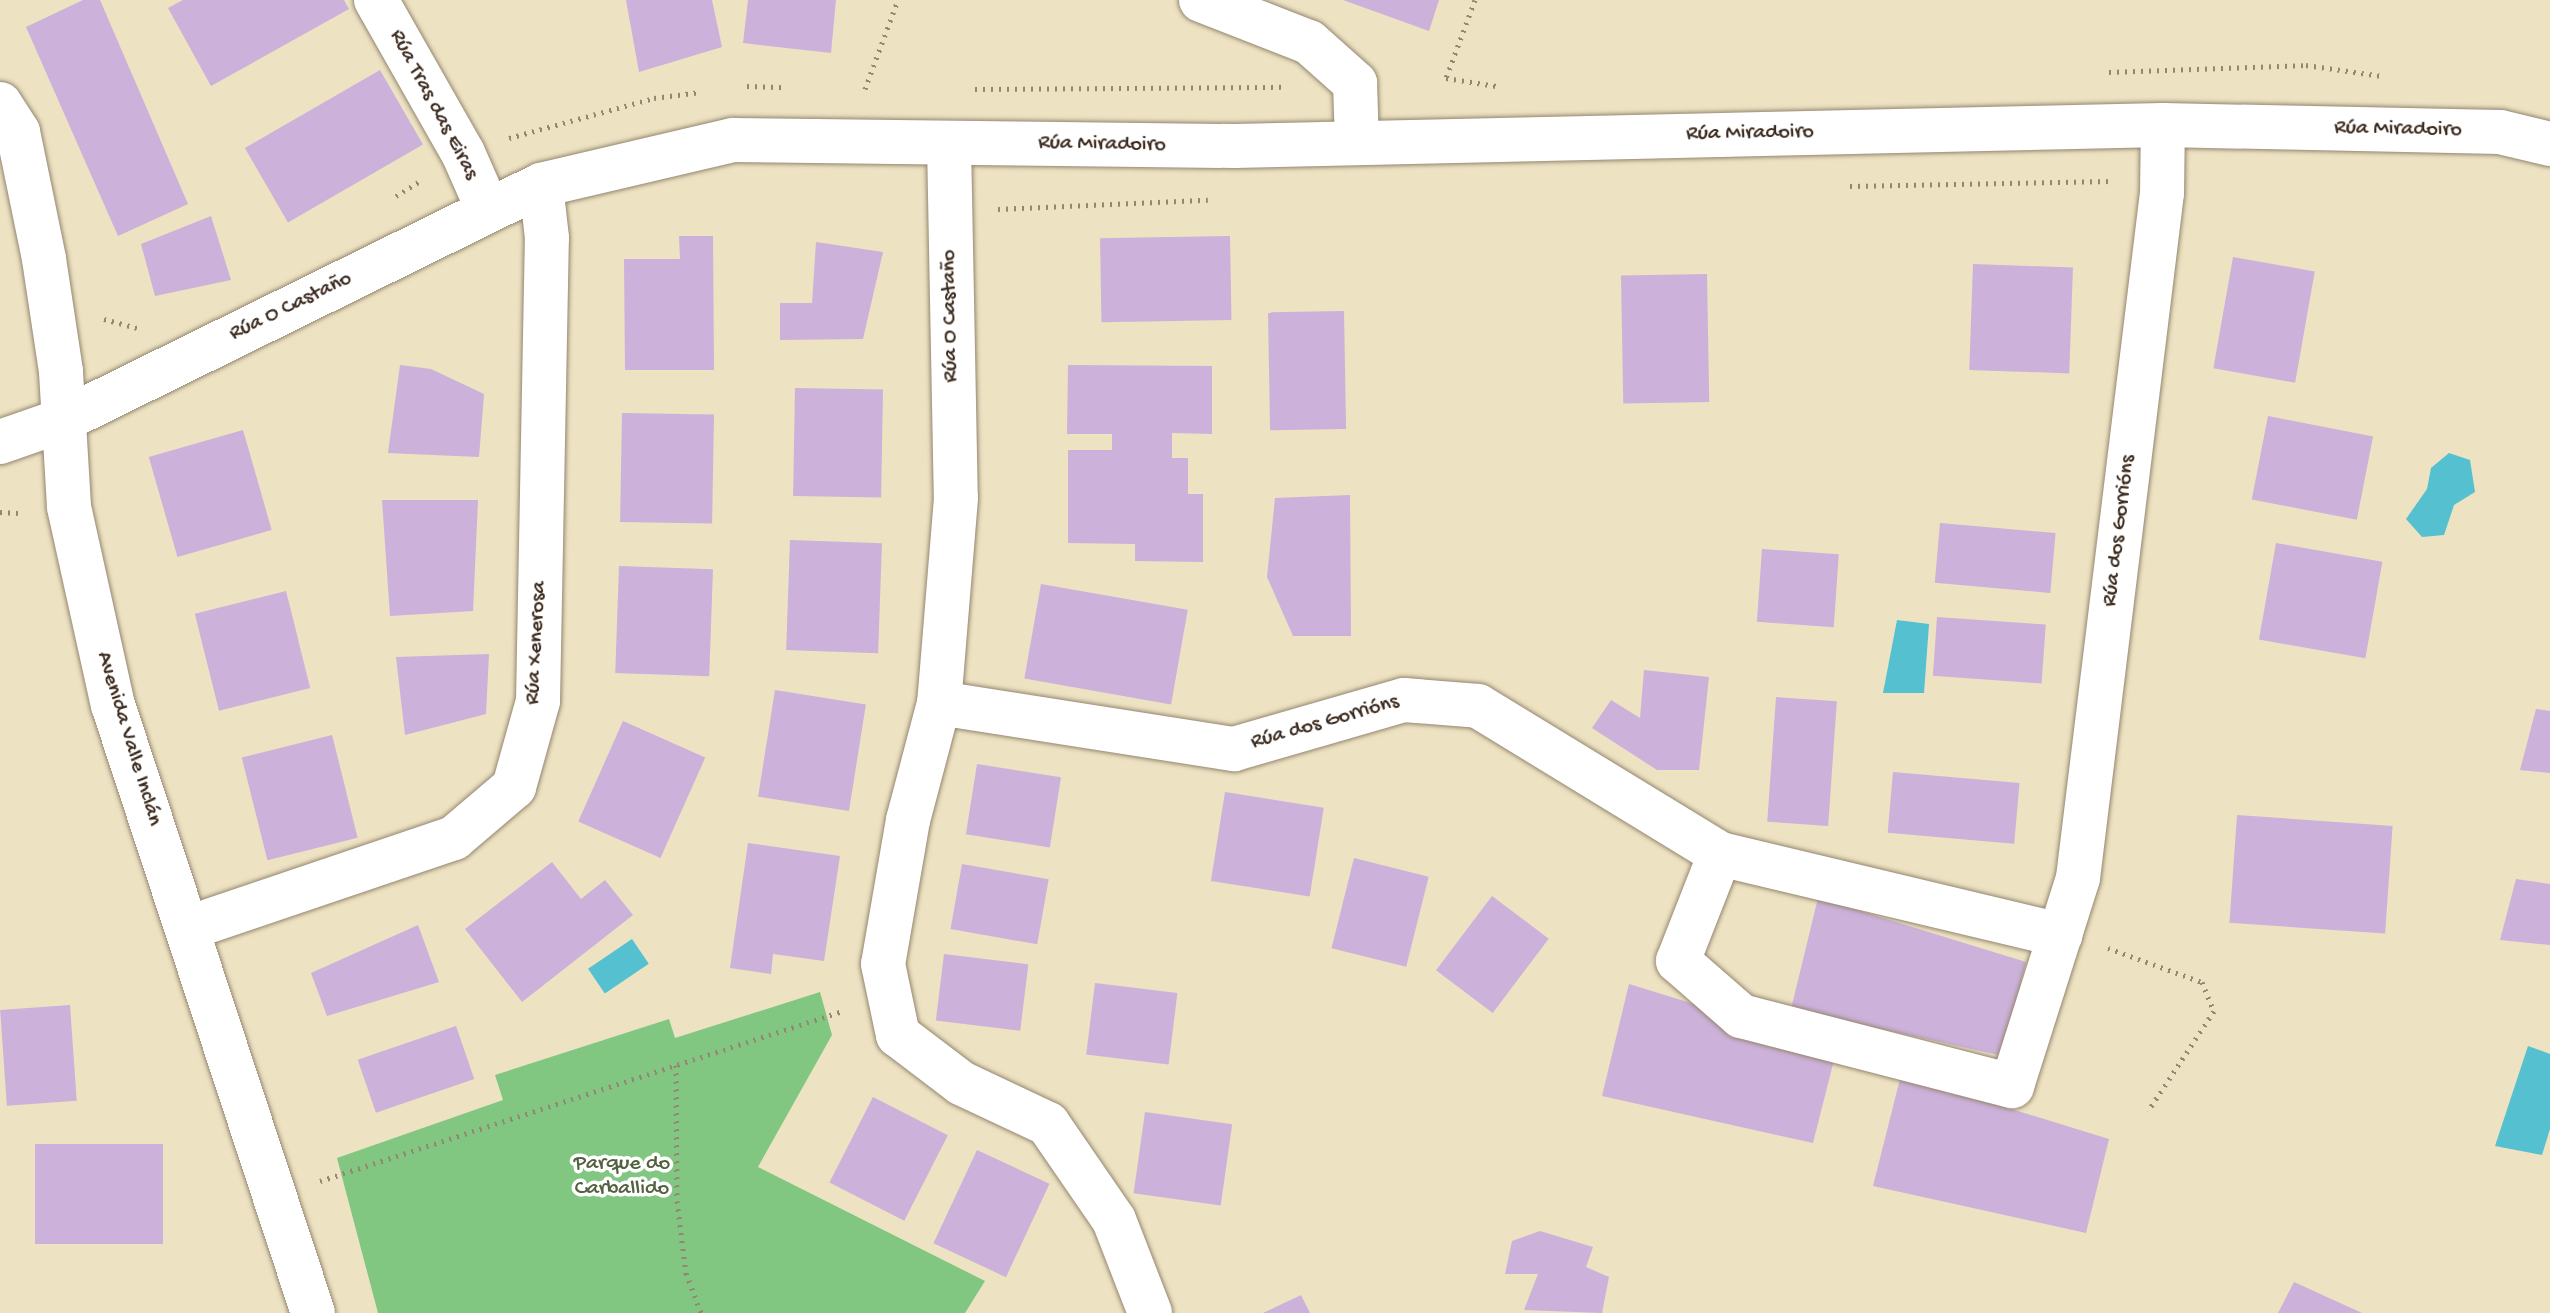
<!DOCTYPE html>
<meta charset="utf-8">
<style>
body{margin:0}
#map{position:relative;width:2550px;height:1313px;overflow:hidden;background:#ede2c2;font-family:"Gochi Hand",sans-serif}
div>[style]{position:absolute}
.green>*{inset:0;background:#81c781}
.water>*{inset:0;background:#54c0d0;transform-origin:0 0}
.building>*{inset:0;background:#ccb1da;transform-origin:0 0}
.path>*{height:5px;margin-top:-2.5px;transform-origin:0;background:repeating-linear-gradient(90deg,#948670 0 2px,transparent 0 8px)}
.roads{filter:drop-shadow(0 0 2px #948670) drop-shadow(0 0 2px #948670)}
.minor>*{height:44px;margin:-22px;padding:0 22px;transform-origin:22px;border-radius:22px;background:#fff}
span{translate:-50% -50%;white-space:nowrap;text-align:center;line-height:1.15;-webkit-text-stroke:7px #fff;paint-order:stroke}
.street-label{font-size:22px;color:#3b2a1e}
.park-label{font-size:22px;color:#546141}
</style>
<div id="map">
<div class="green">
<div style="clip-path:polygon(820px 992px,832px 1035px,758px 1167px,985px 1281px,965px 1313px,378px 1313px,337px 1158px,503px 1100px,495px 1075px,669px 1019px,675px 1038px)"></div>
</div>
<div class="water">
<div style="clip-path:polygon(2449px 453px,2470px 460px,2475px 492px,2454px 505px,2444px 535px,2422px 537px,2406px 519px,2427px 489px,2431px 468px)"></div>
<div style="clip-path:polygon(1897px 620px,1929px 624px,1924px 693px,1883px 693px)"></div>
<div style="left:632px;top:939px;width:30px;height:53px;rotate:56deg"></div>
<div style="clip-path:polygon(2528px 1046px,2550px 1054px,2550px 1129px,2542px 1155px,2495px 1146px)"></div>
</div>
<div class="building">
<div style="clip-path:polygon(83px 0,100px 0,188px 204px,118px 236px,26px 27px)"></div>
<div style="clip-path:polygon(183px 0,344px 0,349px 9px,211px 86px,168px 8px)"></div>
<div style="clip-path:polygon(626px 0,712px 0,722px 47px,639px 72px)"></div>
<div style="clip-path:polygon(748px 0,836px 0,831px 53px,743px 43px)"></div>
<div style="clip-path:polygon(1343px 0,1439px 0,1429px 31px)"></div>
<div style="left:380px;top:70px;width:86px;height:156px;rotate:60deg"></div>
<div style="clip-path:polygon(211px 216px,231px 280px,155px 296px,141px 244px)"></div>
<div style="clip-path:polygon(679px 236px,713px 236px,714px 370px,625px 370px,624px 259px,680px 259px)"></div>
<div style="left:1230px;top:236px;width:84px;height:130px;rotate:89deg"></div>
<div style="clip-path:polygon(816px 242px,883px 252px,863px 339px,780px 340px,780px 303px,812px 303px)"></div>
<div style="left:2233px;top:257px;width:83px;height:113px;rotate:10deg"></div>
<div style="left:1973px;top:264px;width:100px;height:106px;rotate:2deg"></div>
<div style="left:1707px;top:274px;width:128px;height:86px;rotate:89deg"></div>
<div style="left:1344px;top:311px;width:118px;height:76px;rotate:89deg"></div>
<div style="clip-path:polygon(400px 365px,431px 369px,484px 394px,479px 457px,388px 453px)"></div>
<div style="clip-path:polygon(1068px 365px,1212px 366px,1212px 434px,1172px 433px,1172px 458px,1188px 458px,1188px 494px,1203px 494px,1203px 562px,1135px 561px,1135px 544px,1068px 543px,1068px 450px,1112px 450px,1112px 434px,1067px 434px)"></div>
<div style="left:795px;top:388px;width:88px;height:108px;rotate:1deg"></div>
<div style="left:622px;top:413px;width:92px;height:109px;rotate:1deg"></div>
<div style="left:2268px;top:416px;width:107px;height:85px;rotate:11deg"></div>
<div style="left:243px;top:430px;width:104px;height:98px;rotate:74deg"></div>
<div style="clip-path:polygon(1350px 495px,1351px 636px,1293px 636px,1267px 577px,1275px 498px)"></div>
<div style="clip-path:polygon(382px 500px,478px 500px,473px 611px,390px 616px)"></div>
<div style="left:1940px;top:523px;width:116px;height:60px;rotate:5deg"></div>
<div style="left:790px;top:540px;width:92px;height:110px;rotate:2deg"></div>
<div style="left:2276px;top:543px;width:108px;height:98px;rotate:10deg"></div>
<div style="left:1762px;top:549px;width:77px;height:73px;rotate:4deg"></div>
<div style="left:619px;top:566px;width:94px;height:107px;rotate:2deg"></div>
<div style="left:1041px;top:584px;width:149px;height:96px;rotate:10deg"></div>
<div style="left:286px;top:591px;width:100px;height:94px;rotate:76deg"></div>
<div style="left:1937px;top:617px;width:109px;height:59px;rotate:4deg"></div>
<div style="clip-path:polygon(489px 654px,486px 714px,405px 735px,396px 657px)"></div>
<div style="clip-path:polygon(1644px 670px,1709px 677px,1699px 770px,1657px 770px,1592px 728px,1611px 700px,1640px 718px)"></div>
<div style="left:775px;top:690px;width:92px;height:108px;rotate:9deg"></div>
<div style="left:1776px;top:697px;width:61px;height:125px;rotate:4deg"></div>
<div style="clip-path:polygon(2536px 709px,2550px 711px,2550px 773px,2520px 770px)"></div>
<div style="left:623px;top:721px;width:90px;height:110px;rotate:24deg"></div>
<div style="left:332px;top:735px;width:106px;height:93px;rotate:76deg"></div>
<div style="left:977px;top:764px;width:85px;height:71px;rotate:9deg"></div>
<div style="left:1893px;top:772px;width:127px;height:61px;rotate:5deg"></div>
<div style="left:1225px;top:792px;width:100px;height:90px;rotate:9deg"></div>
<div style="left:2237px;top:815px;width:156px;height:108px;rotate:4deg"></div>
<div style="clip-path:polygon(748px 843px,840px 856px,824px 961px,773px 954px,771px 974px,730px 968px)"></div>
<div style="left:1354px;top:858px;width:77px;height:93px;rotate:14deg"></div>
<div style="clip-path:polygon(552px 862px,581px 899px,605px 880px,633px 915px,522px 1002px,465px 929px)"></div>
<div style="left:962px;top:864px;width:88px;height:66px;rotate:10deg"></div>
<div style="clip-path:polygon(2516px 879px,2550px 884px,2550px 945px,2500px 940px)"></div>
<div style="left:1492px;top:896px;width:71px;height:93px;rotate:37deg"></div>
<div style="clip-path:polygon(1818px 898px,2026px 962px,2003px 1056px,1791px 1009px)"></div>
<div style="clip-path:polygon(418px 925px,439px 982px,327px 1016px,311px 973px)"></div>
<div style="left:944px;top:954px;width:85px;height:67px;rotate:7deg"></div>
<div style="left:1095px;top:983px;width:83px;height:72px;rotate:7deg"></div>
<div style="clip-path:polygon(1629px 984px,1837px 1048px,1813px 1143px,1602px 1096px)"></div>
<div style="left:70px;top:1005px;width:96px;height:70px;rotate:86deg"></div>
<div style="left:456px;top:1026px;width:56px;height:104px;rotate:71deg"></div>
<div style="clip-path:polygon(1901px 1075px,2109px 1139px,2086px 1233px,1873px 1186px)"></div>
<div style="left:873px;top:1097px;width:84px;height:96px;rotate:27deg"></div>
<div style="left:1145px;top:1112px;width:88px;height:82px;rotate:8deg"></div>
<div style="left:35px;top:1144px;width:128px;height:100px"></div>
<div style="left:977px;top:1150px;width:80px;height:103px;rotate:25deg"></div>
<div style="clip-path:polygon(1540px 1231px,1593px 1247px,1586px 1267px,1609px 1277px,1602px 1313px,1524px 1310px,1538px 1274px,1505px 1274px,1512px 1241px)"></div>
<div style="clip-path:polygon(2294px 1282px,2362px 1313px,2278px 1313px)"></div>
<div style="clip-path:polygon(1301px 1295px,1310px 1313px,1263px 1313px)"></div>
</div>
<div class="path">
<div style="left:1475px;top:0;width:83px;rotate:110.4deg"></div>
<div style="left:1446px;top:78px;width:51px;rotate:9.1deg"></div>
<div style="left:2109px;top:72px;width:197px;rotate:-2deg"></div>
<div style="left:2306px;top:65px;width:77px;rotate:8.2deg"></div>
<div style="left:747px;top:86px;width:38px;rotate:2deg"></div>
<div style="left:865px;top:89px;width:95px;rotate:-69.7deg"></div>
<div style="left:975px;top:89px;width:306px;rotate:-0.4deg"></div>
<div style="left:509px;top:138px;width:150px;rotate:-15.4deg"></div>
<div style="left:654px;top:98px;width:47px;rotate:-7.3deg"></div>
<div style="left:1850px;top:186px;width:262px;rotate:-1.1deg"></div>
<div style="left:396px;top:196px;width:31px;rotate:-32deg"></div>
<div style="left:998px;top:209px;width:210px;rotate:-2.5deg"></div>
<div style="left:104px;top:319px;width:34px;rotate:15deg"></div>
<div style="left:0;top:512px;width:18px;rotate:3deg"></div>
<div style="left:2108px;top:948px;width:100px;rotate:19.9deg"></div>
<div style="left:2202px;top:982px;width:31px;rotate:68deg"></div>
<div style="left:2214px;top:1011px;width:120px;rotate:123.4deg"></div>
<div style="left:676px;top:1065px;width:136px;rotate:89.6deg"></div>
<div style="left:677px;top:1201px;width:73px;rotate:82.9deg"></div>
<div style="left:686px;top:1273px;width:43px;rotate:69.4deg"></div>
<div style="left:320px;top:1181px;width:550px;rotate:-18.01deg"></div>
</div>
<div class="roads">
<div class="minor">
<div style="left:376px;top:0;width:176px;rotate:60.4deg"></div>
<div style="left:463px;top:153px;width:62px;rotate:66.3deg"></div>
<div style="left:1201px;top:0;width:116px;rotate:21.3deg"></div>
<div style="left:1309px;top:42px;width:62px;rotate:41.7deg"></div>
<div style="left:1355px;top:83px;width:59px;rotate:88.1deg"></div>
<div style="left:0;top:104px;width:33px;rotate:57deg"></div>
<div style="left:18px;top:132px;width:130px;rotate:78.4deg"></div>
<div style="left:44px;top:259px;width:114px;rotate:81.4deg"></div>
<div style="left:61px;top:372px;width:135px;rotate:86.6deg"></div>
<div style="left:69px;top:507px;width:203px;rotate:77.5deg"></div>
<div style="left:113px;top:705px;width:640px;rotate:71.79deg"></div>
<div style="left:949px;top:143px;width:355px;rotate:88.9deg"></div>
<div style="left:956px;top:498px;width:206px;rotate:94.7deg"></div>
<div style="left:939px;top:703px;width:121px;rotate:104.8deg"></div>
<div style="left:908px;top:820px;width:146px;rotate:99.8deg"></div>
<div style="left:883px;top:964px;width:73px;rotate:78.1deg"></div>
<div style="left:898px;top:1035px;width:79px;rotate:37.3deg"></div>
<div style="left:961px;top:1083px;width:96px;rotate:25.2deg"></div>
<div style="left:1048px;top:1124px;width:116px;rotate:55.5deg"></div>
<div style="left:1114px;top:1220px;width:100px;rotate:68.8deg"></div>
<div style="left:0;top:442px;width:67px;rotate:-19.2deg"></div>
<div style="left:63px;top:420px;width:533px;rotate:-26.18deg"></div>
<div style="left:541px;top:185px;width:197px;rotate:-13.2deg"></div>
<div style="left:733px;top:140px;width:501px;rotate:0.69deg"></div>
<div style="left:1234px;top:146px;width:929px;rotate:-1.29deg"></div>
<div style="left:2163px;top:125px;width:337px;rotate:1.2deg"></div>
<div style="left:2500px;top:132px;width:51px;rotate:13.5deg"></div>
<div style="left:939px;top:703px;width:299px;rotate:8.9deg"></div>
<div style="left:1234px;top:749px;width:177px;rotate:-16.1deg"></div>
<div style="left:1404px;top:700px;width:74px;rotate:4.6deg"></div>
<div style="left:1478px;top:706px;width:284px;rotate:31.4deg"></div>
<div style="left:1720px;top:854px;width:350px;rotate:13.4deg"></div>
<div style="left:2060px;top:935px;width:60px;rotate:-72.5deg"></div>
<div style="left:2078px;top:878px;width:690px;rotate:-83.01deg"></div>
<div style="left:2162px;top:193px;width:68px;rotate:-89.2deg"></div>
<div style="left:1720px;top:854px;width:115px;rotate:111.4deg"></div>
<div style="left:1678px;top:961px;width:84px;rotate:41.1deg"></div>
<div style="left:1741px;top:1016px;width:280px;rotate:14.5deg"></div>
<div style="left:2012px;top:1086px;width:158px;rotate:-72.4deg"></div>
<div style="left:188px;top:928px;width:281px;rotate:-18.7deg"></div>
<div style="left:454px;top:838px;width:79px;rotate:-40.4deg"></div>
<div style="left:514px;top:787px;width:89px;rotate:-74.4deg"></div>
<div style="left:538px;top:701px;width:463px;rotate:-88.9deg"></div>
<div style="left:547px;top:238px;width:53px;rotate:-96.5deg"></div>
</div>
</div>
<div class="street-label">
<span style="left:433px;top:105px;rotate:62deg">Rúa Tras das Eiras</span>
<span style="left:2398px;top:130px;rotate:1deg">Rúa Miradoiro</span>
<span style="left:1750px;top:134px;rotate:-1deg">Rúa Miradoiro</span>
<span style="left:1102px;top:145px;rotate:1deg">Rúa Miradoiro</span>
<span style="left:291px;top:307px;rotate:-26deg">Rúa O Castaño</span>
<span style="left:951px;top:316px;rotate:-91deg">Rúa O Castaño</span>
<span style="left:2120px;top:531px;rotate:-83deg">Rúa dos Gorrións</span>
<span style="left:537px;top:643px;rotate:-87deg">Rúa Xenerosa</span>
<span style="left:1325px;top:723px;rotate:-16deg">Rúa dos Gorrións</span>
<span style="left:128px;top:739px;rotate:73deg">Avenida Valle Inclán</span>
</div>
<div class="park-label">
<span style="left:622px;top:1177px">Parque do<br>Carballido</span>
</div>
</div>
